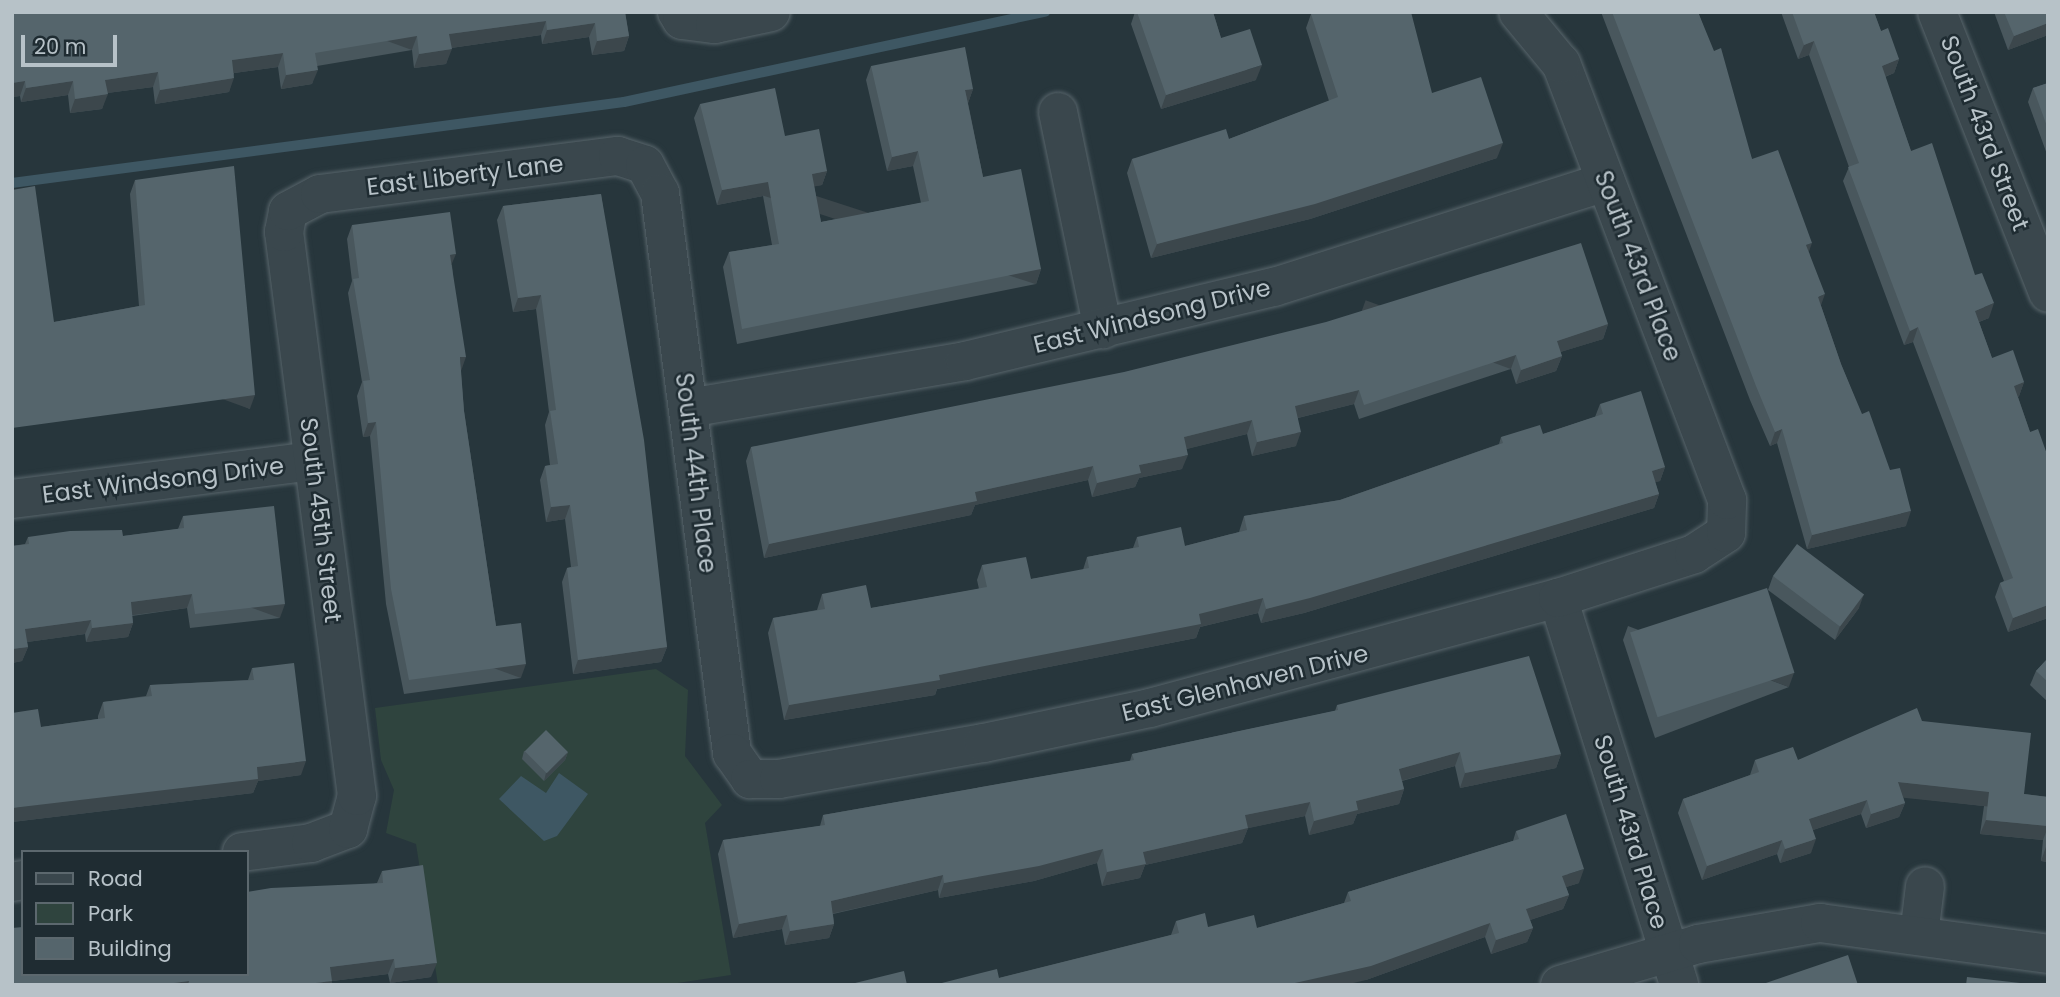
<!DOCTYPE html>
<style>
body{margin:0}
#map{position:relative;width:2060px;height:997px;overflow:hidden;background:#27363c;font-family:Poppins,sans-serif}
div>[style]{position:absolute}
.green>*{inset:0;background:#2f443e}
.water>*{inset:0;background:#3e5763}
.stream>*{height:10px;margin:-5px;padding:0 5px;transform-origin:5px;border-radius:5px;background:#3e5763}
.roads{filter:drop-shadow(0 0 2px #58656b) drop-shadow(0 0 2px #58656b)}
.minor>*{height:38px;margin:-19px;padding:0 19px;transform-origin:19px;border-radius:19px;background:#3a474d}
.wall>*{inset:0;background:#49575d}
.shaded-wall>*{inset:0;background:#3c474c;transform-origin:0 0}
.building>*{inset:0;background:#55656c;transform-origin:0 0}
span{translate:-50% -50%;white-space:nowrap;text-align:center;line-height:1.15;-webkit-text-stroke:5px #1f2c32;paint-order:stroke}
.street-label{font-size:24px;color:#b7c2c8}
.frame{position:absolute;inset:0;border:14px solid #b7c2c8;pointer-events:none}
.legend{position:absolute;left:21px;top:850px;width:228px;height:126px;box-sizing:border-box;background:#1f2c32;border:2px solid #5c686e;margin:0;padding:9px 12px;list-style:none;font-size:21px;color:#b7c2c8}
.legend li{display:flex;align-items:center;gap:14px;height:35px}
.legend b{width:35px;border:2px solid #5c686e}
.scale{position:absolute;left:21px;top:35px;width:96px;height:32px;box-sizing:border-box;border:4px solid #b7c2c8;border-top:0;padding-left:9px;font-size:21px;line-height:24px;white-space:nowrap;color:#b7c2c8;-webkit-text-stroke:5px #1f2c32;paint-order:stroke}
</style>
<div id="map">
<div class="green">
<div style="clip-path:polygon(656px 669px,688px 690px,685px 756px,722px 805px,705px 823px,731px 975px,664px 985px,438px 985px,416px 844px,386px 833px,394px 790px,381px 760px,375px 708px)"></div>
</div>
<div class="water">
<div style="clip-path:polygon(559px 773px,588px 794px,557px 836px,544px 841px,499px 799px,521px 776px,546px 793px)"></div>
</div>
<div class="stream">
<div style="left:12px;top:183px;width:617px;rotate:-7.54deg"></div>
<div style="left:624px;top:102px;width:431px;rotate:-12.1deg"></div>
</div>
<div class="roads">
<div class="minor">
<div style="left:677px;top:12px;width:9px;rotate:58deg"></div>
<div style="left:682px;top:20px;width:33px;rotate:7deg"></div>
<div style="left:715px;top:24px;width:57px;rotate:-12.1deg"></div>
<div style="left:1937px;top:12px;width:302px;rotate:68.4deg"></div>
<div style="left:1058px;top:112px;width:222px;rotate:78.3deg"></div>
<div style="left:688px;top:408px;width:281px;rotate:-9.6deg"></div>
<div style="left:965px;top:361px;width:318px;rotate:-13.5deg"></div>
<div style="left:1274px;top:287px;width:348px;rotate:-17.6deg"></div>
<div style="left:12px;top:499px;width:303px;rotate:-7.2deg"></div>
<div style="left:1558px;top:598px;width:405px;rotate:72.6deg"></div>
<div style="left:242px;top:852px;width:70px;rotate:-7.4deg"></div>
<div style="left:311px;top:843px;width:40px;rotate:-21deg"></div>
<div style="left:348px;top:829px;width:34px;rotate:-75deg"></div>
<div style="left:357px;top:796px;width:569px;rotate:-97.37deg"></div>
<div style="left:284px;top:232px;width:21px;rotate:-79deg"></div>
<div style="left:288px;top:211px;width:36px;rotate:-28deg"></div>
<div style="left:320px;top:194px;width:300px;rotate:-7.3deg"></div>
<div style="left:618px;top:156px;width:28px;rotate:18deg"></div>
<div style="left:645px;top:165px;width:32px;rotate:62deg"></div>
<div style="left:660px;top:193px;width:565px;rotate:82.67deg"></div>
<div style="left:732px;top:753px;width:32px;rotate:55deg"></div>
<div style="left:750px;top:779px;width:29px"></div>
<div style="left:779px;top:779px;width:208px;rotate:-10deg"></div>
<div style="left:984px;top:743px;width:170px;rotate:-11.9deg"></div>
<div style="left:1150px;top:708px;width:423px;rotate:-15.1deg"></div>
<div style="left:1558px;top:598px;width:143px;rotate:-17.9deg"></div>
<div style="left:1694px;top:554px;width:38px;rotate:-33deg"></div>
<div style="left:1726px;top:533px;width:33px;rotate:-88deg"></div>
<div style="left:1727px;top:500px;width:467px;rotate:-110.8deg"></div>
<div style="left:1561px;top:64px;width:67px;rotate:-129.6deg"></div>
<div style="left:12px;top:882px;width:11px;rotate:-10deg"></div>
<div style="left:1919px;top:935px;width:49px;rotate:-83deg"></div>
<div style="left:1560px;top:985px;width:144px;rotate:-16.5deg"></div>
<div style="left:1698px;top:944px;width:124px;rotate:-9.8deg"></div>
<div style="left:1820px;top:923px;width:230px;rotate:7.7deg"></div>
</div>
</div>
<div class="wall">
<div style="clip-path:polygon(12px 12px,625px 12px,629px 36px,624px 51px,592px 55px,589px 37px,542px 44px,541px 35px,451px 48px,446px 64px,414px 68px,412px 50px,317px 66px,312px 84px,281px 89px,278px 67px,234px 73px,229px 92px,155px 104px,153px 87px,107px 93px,102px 109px,70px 113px,68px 95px,21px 102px,20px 96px,12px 97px)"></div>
<div style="clip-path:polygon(1135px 12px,1213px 12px,1221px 38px,1256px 80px,1161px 109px,1131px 24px)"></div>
<div style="clip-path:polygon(1601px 12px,1698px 12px,1752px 159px,1809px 252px,1821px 306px,1841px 364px,1906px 526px,1807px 549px,1777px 443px,1770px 446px,1750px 400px)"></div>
<div style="clip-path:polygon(1781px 12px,1874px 12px,1881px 31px,1899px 59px,1894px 73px,1885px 77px,1911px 151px,1989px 318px,1979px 322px,1992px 358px,2024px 382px,2019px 396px,2018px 397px,2030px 432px,2048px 457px,2048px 618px,2008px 632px,1995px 597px,2000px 583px,2004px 581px,1913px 342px,1904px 345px,1843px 181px,1849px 167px,1809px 55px,1798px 59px)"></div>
<div style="clip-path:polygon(1994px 12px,2048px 12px,2048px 35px,2008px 50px)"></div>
<div style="clip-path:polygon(1311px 14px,1432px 93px,1497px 158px,1310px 219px,1151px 258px,1127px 173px,1132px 159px,1229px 139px,1329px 101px,1306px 28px)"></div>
<div style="clip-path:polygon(871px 66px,973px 89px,968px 103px,983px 177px,1041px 269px,1036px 284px,737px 344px,723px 267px,729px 252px,772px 245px,763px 196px,717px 205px,694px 118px,700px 104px,785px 136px,827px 171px,822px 185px,814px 186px,821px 222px,921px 203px,913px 166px,887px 171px,866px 80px)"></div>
<div style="clip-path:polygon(2048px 83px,2048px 157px,2028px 102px,2033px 88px)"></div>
<div style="clip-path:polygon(135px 180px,250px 409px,54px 322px,139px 306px,130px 194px)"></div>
<div style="clip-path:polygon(601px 194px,667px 647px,661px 662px,573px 674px,562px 582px,567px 568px,571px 567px,565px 519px,546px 522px,540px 480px,545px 466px,550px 465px,545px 425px,549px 412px,536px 309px,513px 312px,497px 220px,503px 206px)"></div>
<div style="clip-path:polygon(352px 225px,452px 265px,464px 411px,496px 626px,521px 678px,404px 694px,386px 604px,370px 436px,363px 437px,357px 396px,362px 382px,348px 293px,352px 281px,347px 239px)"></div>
<div style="clip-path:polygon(1608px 324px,1603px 339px,1560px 352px,1562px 356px,1556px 371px,1516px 384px,1511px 369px,1359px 419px,1354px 404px,1298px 418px,1296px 446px,1252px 456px,1247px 434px,1186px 449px,1182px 469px,1139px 478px,1135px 487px,1092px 497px,1088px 480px,975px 505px,971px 515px,764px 558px,746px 461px,751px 447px)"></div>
<div style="clip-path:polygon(1600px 404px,1665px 467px,1660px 481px,1655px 482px,1659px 494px,1654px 508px,1304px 613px,1261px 623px,1258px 613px,1200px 627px,1196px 638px,937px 689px,935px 695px,784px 720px,768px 633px,773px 618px,817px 610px,822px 594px,871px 608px,979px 589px,977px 580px,982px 565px,1031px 579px,1083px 570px,1087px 557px,1133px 548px,1137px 537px,1185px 546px,1239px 532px,1244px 516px,1340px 500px,1499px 444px,1501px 437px,1543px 434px,1595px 417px)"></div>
<div style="clip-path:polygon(183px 516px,280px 618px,190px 628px,187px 608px,132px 616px,133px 623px,128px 637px,86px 642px,85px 634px,27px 642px,28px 647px,22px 661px,12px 663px,12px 546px,25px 544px,28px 537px,123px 536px,178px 529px)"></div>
<div style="clip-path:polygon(1773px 576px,1859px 608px,1835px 640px,1768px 590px)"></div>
<div style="clip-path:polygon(1628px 626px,1789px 687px,1655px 738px,1623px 640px)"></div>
<div style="clip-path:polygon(2048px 658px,2048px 702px,2030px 685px,2036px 671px)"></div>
<div style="clip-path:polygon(252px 668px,301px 775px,258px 781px,253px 793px,12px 822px,12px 713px,41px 727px,98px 719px,98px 716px,103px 702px,146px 696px,150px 685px,248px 680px)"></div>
<div style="clip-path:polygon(1337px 705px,1561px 754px,1556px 768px,1460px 788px,1455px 766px,1402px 781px,1404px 789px,1399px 804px,1357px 814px,1353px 824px,1309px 835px,1305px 816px,1248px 828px,1242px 843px,1145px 865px,1140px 878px,1102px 886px,1097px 863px,1034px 881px,939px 898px,938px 890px,833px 914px,834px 924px,829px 938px,785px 945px,782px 929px,733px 938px,718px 854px,723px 840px,820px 826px,823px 815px,1130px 761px,1132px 754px,1335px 711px)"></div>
<div style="clip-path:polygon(1922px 721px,2024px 794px,2048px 797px,2048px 862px,2041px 861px,2043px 840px,1980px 834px,1984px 806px,1903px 797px,1905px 803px,1899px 817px,1866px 828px,1861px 814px,1813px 830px,1811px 853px,1780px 863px,1777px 854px,1702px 880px,1678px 813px,1683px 799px,1750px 775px,1755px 760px,1798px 760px)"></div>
<div style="clip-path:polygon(524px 751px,568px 752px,565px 760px,544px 781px,522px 759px)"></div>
<div style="clip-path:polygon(1516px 831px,1579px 883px,1566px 887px,1569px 895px,1563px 909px,1530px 920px,1533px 928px,1527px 942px,1491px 954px,1485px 937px,1366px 980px,999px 978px,1171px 935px,1176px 921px,1208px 927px,1257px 928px,1344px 903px,1348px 892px,1513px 841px)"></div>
<div style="clip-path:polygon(382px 871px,431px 977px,390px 983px,388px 974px,332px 981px,331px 985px,12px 985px,377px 883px)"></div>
</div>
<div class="shaded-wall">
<div style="clip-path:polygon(546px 21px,541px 35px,444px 49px,449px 34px)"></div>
<div style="clip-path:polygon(595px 23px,589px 37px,542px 44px,547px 30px)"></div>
<div style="clip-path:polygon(2048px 23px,2048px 35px,2008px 50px,2014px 36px)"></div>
<div style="left:417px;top:36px;width:15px;height:103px;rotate:110deg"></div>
<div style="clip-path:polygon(629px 36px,624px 51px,592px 55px,597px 41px)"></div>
<div style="clip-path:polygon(1814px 41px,1809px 55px,1798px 59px,1804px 45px)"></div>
<div style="clip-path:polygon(452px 49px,446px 64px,414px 68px,419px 54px)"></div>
<div style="clip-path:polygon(283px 53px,278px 67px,227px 74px,232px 60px)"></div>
<div style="clip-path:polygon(1899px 59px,1894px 73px,1876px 80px,1882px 66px)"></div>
<div style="clip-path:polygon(1262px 65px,1256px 80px,1161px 109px,1166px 95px)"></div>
<div style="clip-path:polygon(318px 70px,312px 84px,281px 89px,286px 75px)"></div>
<div style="clip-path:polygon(158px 72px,153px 87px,100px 94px,105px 80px)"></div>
<div style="clip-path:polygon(234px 78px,229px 92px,155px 104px,160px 90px)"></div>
<div style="clip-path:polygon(25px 81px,20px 96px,12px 97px,12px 83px)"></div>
<div style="clip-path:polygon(73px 81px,68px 95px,21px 102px,26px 88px)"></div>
<div style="clip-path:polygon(973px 89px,968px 103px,965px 90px)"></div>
<div style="clip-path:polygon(108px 94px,102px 109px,70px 113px,75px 99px)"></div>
<div style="clip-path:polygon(1503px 143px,1497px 158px,1310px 219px,1151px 258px,1157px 244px)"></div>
<div style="clip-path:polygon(918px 151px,913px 166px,887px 171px,892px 157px)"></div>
<div style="clip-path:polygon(827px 171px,822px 185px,807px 188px,812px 174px)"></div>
<div style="clip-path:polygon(768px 182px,763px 196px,717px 205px,722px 190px)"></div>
<div style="clip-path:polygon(1812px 243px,1807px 257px,1806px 245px)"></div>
<div style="clip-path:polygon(456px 254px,450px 268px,450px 255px)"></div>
<div style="left:1041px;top:269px;width:16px;height:305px;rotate:108deg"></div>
<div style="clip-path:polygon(1825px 294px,1820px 308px,1818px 297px)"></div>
<div style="clip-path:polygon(541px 295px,536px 309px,513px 312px,518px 298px)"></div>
<div style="clip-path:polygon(1994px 303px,1989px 318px,1970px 325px,1975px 311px)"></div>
<div style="clip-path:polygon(1608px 324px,1603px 339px,1551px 355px,1557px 341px)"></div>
<div style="clip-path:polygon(1918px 327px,1913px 342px,1904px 345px,1910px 331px)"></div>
<div style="left:1516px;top:355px;width:15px;height:160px;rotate:110deg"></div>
<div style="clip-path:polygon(1562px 356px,1556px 371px,1516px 384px,1521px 370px)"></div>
<div style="clip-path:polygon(460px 357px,466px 357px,461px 371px)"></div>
<div style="clip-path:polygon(2024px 382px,2019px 396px,2008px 400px,2014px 386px)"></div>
<div style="clip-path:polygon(1359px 390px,1354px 404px,1289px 420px,1295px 406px)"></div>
<div style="left:255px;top:395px;width:15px;height:245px;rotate:110deg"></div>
<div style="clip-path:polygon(1252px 420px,1247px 434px,1179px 451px,1184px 437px)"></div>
<div style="clip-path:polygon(376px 422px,370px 436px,363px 437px,368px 423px)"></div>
<div style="clip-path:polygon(1782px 429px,1777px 443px,1770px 446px,1775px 432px)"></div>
<div style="clip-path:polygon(1301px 432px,1296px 446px,1252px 456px,1257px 442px)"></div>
<div style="clip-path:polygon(1188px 455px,1182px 469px,1139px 478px,1135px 487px,1092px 497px,1097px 483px,1139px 465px)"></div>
<div style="clip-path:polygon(1093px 466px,1088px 480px,975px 505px,971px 515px,764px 558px,769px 544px,975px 492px)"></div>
<div style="clip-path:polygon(1665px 467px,1660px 481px,1646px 485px,1652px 471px)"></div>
<div style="clip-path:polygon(1659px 494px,1654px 508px,1304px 613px,1261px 623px,1266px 609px)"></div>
<div style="clip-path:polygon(570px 505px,565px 519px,546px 522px,551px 507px)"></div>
<div style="clip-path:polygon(1911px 511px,1906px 526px,1807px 549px,1812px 535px)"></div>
<div style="clip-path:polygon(192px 594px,187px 608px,126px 616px,131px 602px)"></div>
<div style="clip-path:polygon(1864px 594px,1859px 608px,1835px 640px,1840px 626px)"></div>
<div style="clip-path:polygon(1263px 598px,1258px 613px,1200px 627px,1196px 638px,937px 689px,935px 695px,784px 720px,789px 705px,939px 675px)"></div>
<div style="left:285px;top:604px;width:15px;height:91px;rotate:110deg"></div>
<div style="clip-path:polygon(2048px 605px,2048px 618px,2008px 632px,2013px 618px)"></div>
<div style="clip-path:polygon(91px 620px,85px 634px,20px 643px,25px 629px)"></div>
<div style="clip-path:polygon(133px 623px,128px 637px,86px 642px,92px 628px)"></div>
<div style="clip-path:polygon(28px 647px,22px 661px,12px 663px,12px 649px)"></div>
<div style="clip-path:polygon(667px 647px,661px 662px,573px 674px,578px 660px)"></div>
<div style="left:526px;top:664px;width:15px;height:118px;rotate:110deg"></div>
<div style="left:1794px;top:673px;width:15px;height:143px;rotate:110deg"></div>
<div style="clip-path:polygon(568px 752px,565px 760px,544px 781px,546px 773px)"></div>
<div style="clip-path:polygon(1460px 752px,1455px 766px,1393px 783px,1399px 769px)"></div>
<div style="clip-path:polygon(1561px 754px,1556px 768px,1460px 788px,1465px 773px)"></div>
<div style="clip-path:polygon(306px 761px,301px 775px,258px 781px,253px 793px,12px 822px,12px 808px,257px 767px)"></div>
<div style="left:1898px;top:782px;width:92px;height:15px;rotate:6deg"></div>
<div style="clip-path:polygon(1404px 789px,1399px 804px,1357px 814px,1353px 824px,1309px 835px,1314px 821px,1356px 801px)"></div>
<div style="clip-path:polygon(1867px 800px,1861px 814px,1804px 833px,1809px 819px)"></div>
<div style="clip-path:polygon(1310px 802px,1305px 816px,1240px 830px,1245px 815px)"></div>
<div style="clip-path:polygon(1905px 803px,1899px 817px,1866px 828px,1871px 814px)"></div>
<div style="clip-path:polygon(1986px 820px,2048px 826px,2048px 827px,2043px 840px,1980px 834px)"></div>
<div style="clip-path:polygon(1248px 828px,1242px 843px,1145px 865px,1140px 878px,1102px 886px,1107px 872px,1143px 852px)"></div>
<div style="clip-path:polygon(1816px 839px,1811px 853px,1780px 863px,1785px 849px)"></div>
<div style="clip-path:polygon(1782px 840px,1777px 854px,1702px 880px,1707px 866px)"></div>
<div style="clip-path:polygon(2046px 847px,2048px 847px,2048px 862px,2041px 861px)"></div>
<div style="clip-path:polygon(1103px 849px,1097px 863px,1034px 881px,939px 898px,944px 883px)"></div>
<div style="clip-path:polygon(1584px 869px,1579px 883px,1557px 890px,1562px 876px)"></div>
<div style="clip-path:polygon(943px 875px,938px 890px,826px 915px,831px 901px)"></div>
<div style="clip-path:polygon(1569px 895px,1563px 909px,1521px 923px,1526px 909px)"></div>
<div style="clip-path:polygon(787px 915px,782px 929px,733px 938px,739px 924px)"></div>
<div style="clip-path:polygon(1490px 923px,1485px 937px,1366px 980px,1345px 985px,1286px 985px)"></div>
<div style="clip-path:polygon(834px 924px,829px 938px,785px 945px,790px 931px)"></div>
<div style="clip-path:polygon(1533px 928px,1527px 942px,1491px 954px,1496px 940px)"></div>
<div style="clip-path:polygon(394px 959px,388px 974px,325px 982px,330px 967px)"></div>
<div style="clip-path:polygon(437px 963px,431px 977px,390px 983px,395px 968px)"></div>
<div style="clip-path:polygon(189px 981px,187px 985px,159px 985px)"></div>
<div style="clip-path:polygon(332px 981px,331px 985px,299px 985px)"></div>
</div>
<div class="building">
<div style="clip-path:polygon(12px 12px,625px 12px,629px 36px,597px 41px,595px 23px,547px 30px,546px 21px,449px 34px,452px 49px,419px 54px,417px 36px,315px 53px,318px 70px,286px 75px,283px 53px,232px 60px,234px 78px,160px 90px,158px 72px,105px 80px,108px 94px,75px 99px,73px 81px,26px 88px,25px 81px,12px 83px)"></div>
<div style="clip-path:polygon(1137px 12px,1213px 12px,1221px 38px,1250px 29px,1262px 65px,1166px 95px)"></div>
<div style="clip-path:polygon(1315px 12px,1411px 12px,1432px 93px,1481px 77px,1503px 143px,1315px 204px,1157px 244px,1132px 159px,1226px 129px,1229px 139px,1338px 97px,1311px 14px)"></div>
<div style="clip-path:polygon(1612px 12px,1698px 12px,1714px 51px,1721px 48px,1752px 159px,1778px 150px,1812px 243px,1806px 245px,1825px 294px,1818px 297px,1841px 364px,1862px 414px,1869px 411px,1890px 470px,1900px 468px,1911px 511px,1812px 535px,1782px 429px,1775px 432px,1756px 386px)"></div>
<div style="clip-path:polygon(1792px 12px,1874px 12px,1881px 31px,1888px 28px,1899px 59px,1882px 66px,1911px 151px,1932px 143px,1975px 275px,1982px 273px,1994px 303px,1975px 311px,1992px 358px,2013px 350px,2024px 382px,2014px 386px,2030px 432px,2038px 429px,2048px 457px,2048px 605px,2013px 618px,2000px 583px,2013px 578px,1918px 327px,1910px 331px,1848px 167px,1859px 163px,1814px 41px,1804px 45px)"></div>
<div style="clip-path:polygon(2004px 12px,2048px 12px,2048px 23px,2014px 36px)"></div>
<div style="clip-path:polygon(965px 47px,973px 89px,965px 90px,983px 177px,1021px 169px,1041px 269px,742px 329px,729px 252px,779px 244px,768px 182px,722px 190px,700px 104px,775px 88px,785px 136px,819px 129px,827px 171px,812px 174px,821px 222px,929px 201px,918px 151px,892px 157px,871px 66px)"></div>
<div style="clip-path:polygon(2048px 83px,2048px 129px,2033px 88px)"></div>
<div style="clip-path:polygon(234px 166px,255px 395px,12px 428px,12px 190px,35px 186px,54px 322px,145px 305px,135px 180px)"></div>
<div style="clip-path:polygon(601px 194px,644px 440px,667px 647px,578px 660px,567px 568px,578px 566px,570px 505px,551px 507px,545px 466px,558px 464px,550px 411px,556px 410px,541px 295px,518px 298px,503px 206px)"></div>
<div style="clip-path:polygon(450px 212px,456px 254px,450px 255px,466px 357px,460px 357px,464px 411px,496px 626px,521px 623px,526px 664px,409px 680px,391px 589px,376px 422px,368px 423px,363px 381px,370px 380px,353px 279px,359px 278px,352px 225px)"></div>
<div style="clip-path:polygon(1581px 243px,1608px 324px,1557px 341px,1562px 356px,1521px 370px,1516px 355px,1364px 405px,1359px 390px,1295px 406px,1301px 432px,1257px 442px,1252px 420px,1184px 437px,1188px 455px,1139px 465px,1141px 473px,1097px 483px,1093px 466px,975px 492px,977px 501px,769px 544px,751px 447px,1124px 372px,1326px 322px)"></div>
<div style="clip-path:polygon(1641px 391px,1665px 467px,1652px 471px,1659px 494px,1310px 598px,1266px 609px,1263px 598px,1199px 614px,1201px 624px,939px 675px,940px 680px,789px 705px,773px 618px,825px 609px,822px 594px,866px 585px,871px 608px,987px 587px,982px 565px,1026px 557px,1031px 579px,1089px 568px,1087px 557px,1139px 547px,1137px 537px,1181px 527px,1185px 546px,1247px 530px,1244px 516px,1340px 500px,1503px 443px,1501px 437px,1540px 425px,1543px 434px,1603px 414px,1600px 404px)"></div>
<div style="clip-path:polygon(274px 506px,285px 604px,195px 614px,192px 594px,131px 602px,133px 623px,92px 628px,91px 620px,25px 629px,28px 647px,12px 649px,12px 546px,29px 544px,28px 537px,70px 531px,122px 530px,123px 536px,184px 528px,183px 516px)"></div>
<div style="left:1797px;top:544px;width:84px;height:40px;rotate:37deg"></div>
<div style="left:1767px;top:588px;width:89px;height:144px;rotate:72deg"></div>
<div style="clip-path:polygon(1529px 656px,1561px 754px,1465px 773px,1460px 752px,1399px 769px,1404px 789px,1356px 801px,1358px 810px,1314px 821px,1310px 802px,1245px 815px,1248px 828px,1143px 852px,1146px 864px,1107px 872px,1103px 849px,1039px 866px,944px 883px,943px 875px,831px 901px,834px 924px,790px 931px,787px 915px,739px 924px,723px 840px,825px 825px,823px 815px,1134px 760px,1132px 754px,1338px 710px,1337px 705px)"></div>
<div style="clip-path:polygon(2048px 658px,2048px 682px,2036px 671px)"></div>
<div style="clip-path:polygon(294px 663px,306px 761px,257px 767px,258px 779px,12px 808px,12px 713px,38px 709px,41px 727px,105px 718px,103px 702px,152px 696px,150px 685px,254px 680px,252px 668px)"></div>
<div style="clip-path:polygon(1917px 708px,1922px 721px,2031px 733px,2024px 794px,2048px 797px,2048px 826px,1986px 820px,1989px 792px,1898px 782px,1905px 803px,1871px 814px,1867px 800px,1809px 819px,1816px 839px,1785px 849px,1782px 840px,1707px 866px,1683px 799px,1759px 772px,1755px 760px,1793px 747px,1798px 760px)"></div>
<div style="left:546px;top:730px;width:31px;height:30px;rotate:45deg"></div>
<div style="clip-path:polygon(1566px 814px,1584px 869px,1562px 876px,1569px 895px,1526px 909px,1533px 928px,1496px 940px,1490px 923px,1371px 966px,1286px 985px,934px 985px,997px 969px,999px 978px,1179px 933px,1176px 921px,1205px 913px,1208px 927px,1254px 915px,1257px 928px,1351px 901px,1348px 892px,1519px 839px,1516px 831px)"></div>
<div style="clip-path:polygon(423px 865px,437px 963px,395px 968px,394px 959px,330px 967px,332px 981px,299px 985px,189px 985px,189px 981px,159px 985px,12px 985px,12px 928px,23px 927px,23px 974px,247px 974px,247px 892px,271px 888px,383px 883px,382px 871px)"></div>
<div style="clip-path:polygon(1848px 955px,1858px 985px,1760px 985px)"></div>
<div style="clip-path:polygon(904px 971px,907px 985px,847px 985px)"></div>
<div style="clip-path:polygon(1967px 977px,2029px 984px,2029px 985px,1966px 985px)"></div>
</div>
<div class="street-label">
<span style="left:1985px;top:133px;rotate:69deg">South 43rd Street</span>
<span style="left:465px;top:175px;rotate:-7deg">East Liberty Lane</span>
<span style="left:1638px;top:266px;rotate:69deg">South 43rd Place</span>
<span style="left:1152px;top:316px;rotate:-14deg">East Windsong Drive</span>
<span style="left:696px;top:473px;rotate:83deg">South 44th Place</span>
<span style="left:163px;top:480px;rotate:-7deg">East Windsong Drive</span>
<span style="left:321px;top:520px;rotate:83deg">South 45th Street</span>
<span style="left:1245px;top:683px;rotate:-14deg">East Glenhaven Drive</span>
<span style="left:1631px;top:832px;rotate:73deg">South 43rd Place</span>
</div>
<div class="frame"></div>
<ul class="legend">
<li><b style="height:9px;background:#3a474d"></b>Road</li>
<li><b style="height:19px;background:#2f443e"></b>Park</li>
<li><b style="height:19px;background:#55656c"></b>Building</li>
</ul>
<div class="scale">20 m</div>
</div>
